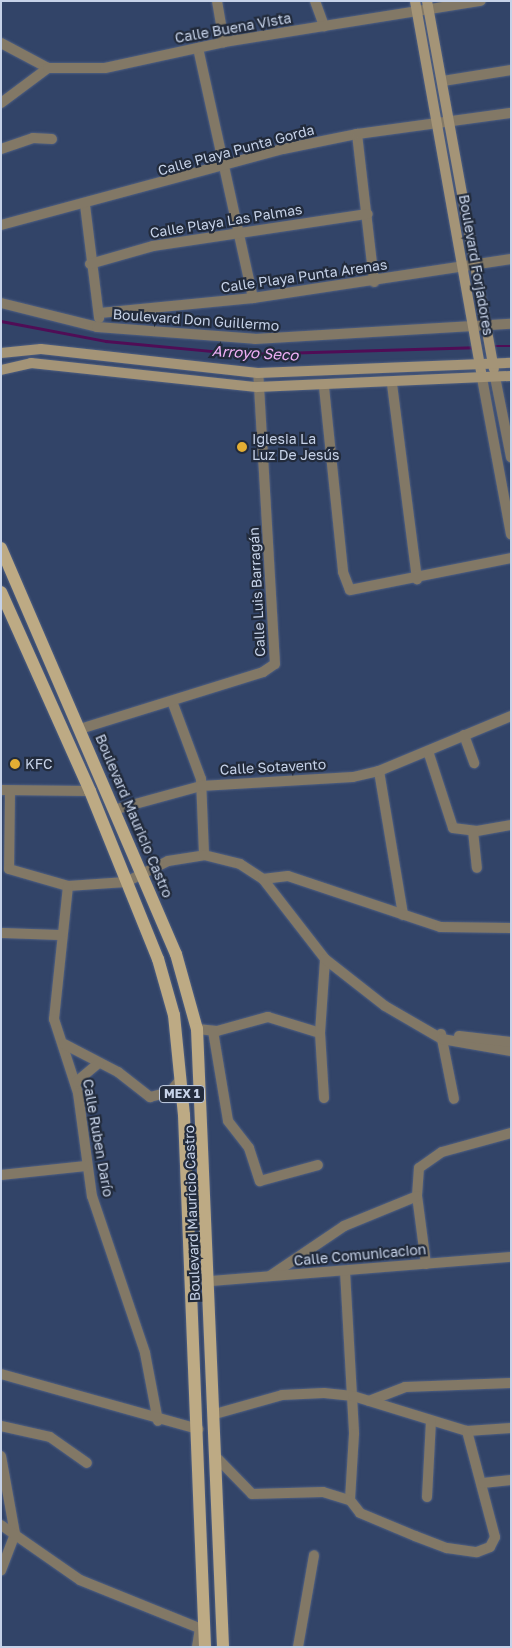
<!DOCTYPE html>
<meta charset="utf-8">
<style>
body{margin:0}
#map{position:relative;width:512px;height:1648px;overflow:hidden;background:#324468;font-family:"Golos Text",sans-serif}
div>[style]{position:absolute}
.stream>*{height:2.5px;margin:-1.25px;padding:0 1.25px;transform-origin:1.25px;border-radius:1.25px;background:#500d56}
.roads{filter:drop-shadow(0 0 1px #506082) drop-shadow(0 0 1px #506082)}
.minor>*{height:10px;margin:-5px;padding:0 5px;transform-origin:5px;border-radius:5px;background:#827866}
.tertiary>*{height:10px;margin:-5px;padding:0 5px;transform-origin:5px;border-radius:5px;background:#827866}
.secondary>*{height:10px;margin:-5px;padding:0 5px;transform-origin:5px;border-radius:5px;background:#a49477}
.primary>*{height:12px;margin:-6px;padding:0 6px;transform-origin:6px;border-radius:6px;background:#bdaa84}
.dots>*{width:14px;height:14px;translate:-50% -50%;box-sizing:border-box;border:2px solid #222b3c;border-radius:50%}
span{translate:-50% -50%;white-space:nowrap;text-align:center;line-height:1.15;-webkit-text-stroke:4.5px #222b3c;paint-order:stroke}
.shield-label span{padding:1px 4px;background:#222b3c;border:1px solid;border-radius:4px;-webkit-text-stroke-width:0}
.shield-label{font-size:12px;color:#c6d2e8;font-weight:700}
.street-label{font-size:14px;color:#c6d2e8}
.poi-label{font-size:14px;color:#c6d2e8}
.left{translate:0 -50%;text-align:left}
.water-label{font-size:15px;color:#efaff5;font-style:italic}
.frame{position:absolute;inset:0;border:2px solid #c6d2e8;pointer-events:none}
</style>
<div id="map">
<div class="stream">
<div style="left:1px;top:321px;width:107px;rotate:10.8deg"></div>
<div style="left:106px;top:341px;width:139px;rotate:5.4deg"></div>
<div style="left:244px;top:354px;width:230px;rotate:-1.7deg"></div>
<div style="left:492px;top:346px;width:19px"></div>
</div>
<div class="roads">
<div class="minor">
<div style="left:217px;top:1px;width:42px;rotate:80.3deg"></div>
<div style="left:315px;top:1px;width:27px;rotate:70deg"></div>
<div style="left:1px;top:43px;width:53px;rotate:28deg"></div>
<div style="left:198px;top:48px;width:256px;rotate:77.6deg"></div>
<div style="left:443px;top:81px;width:69px;rotate:-9.2deg"></div>
<div style="left:1px;top:103px;width:59px;rotate:-36.7deg"></div>
<div style="left:48px;top:68px;width:57px"></div>
<div style="left:105px;top:68px;width:122px;rotate:-12.3deg"></div>
<div style="left:224px;top:42px;width:260px;rotate:-9.1deg"></div>
<div style="left:357px;top:134px;width:149px;rotate:83.4deg"></div>
<div style="left:1px;top:149px;width:34px;rotate:-19deg"></div>
<div style="left:33px;top:138px;width:19px;rotate:3deg"></div>
<div style="left:85px;top:205px;width:114px;rotate:82.9deg"></div>
<div style="left:1px;top:225px;width:292px;rotate:-15.1deg"></div>
<div style="left:283px;top:149px;width:76px;rotate:-11.5deg"></div>
<div style="left:357px;top:134px;width:155px;rotate:-7.8deg"></div>
<div style="left:90px;top:264px;width:66px;rotate:-15.9deg"></div>
<div style="left:153px;top:246px;width:217px;rotate:-8.5deg"></div>
<div style="left:1px;top:303px;width:99px;rotate:14deg"></div>
<div style="left:97px;top:327px;width:158px;rotate:4.3deg"></div>
<div style="left:255px;top:339px;width:256px;rotate:-3.4deg"></div>
<div style="left:100px;top:313px;width:154px;rotate:-5.6deg"></div>
<div style="left:253px;top:298px;width:261px;rotate:-8.6deg"></div>
<div style="left:392px;top:384px;width:197px;rotate:82.7deg"></div>
<div style="left:324px;top:387px;width:186px;rotate:84.1deg"></div>
<div style="left:343px;top:572px;width:19px;rotate:69deg"></div>
<div style="left:350px;top:590px;width:164px;rotate:-11.2deg"></div>
<div style="left:172px;top:701px;width:83px;rotate:69.6deg"></div>
<div style="left:201px;top:779px;width:76px;rotate:87.7deg"></div>
<div style="left:80px;top:729px;width:192px;rotate:-17.3deg"></div>
<div style="left:263px;top:672px;width:14px;rotate:-34deg"></div>
<div style="left:275px;top:664px;width:291px;rotate:-93.3deg"></div>
<div style="left:464px;top:735px;width:30px;rotate:70deg"></div>
<div style="left:428px;top:751px;width:81px;rotate:72deg"></div>
<div style="left:453px;top:828px;width:24px;rotate:7deg"></div>
<div style="left:477px;top:831px;width:35px;rotate:-10deg"></div>
<div style="left:379px;top:771px;width:146px;rotate:80.5deg"></div>
<div style="left:1px;top:790px;width:89px;rotate:0.6deg"></div>
<div style="left:10px;top:791px;width:78px;rotate:90.7deg"></div>
<div style="left:9px;top:869px;width:61px;rotate:16.1deg"></div>
<div style="left:68px;top:886px;width:58px;rotate:-3.9deg"></div>
<div style="left:117px;top:809px;width:87px;rotate:-15.3deg"></div>
<div style="left:201px;top:786px;width:152px;rotate:-3.4deg"></div>
<div style="left:353px;top:777px;width:27px;rotate:-13deg"></div>
<div style="left:379px;top:771px;width:143px;rotate:-22.6deg"></div>
<div style="left:473px;top:831px;width:37px;rotate:84deg"></div>
<div style="left:263px;top:879px;width:25px;rotate:-7deg"></div>
<div style="left:288px;top:876px;width:160px;rotate:18.5deg"></div>
<div style="left:440px;top:927px;width:71px;rotate:0.8deg"></div>
<div style="left:68px;top:886px;width:134px;rotate:96deg"></div>
<div style="left:54px;top:1019px;width:78px;rotate:72deg"></div>
<div style="left:78px;top:1093px;width:104px;rotate:82.3deg"></div>
<div style="left:92px;top:1196px;width:166px;rotate:71.3deg"></div>
<div style="left:145px;top:1353px;width:69px;rotate:79.2deg"></div>
<div style="left:1px;top:933px;width:60px;rotate:1.9deg"></div>
<div style="left:197px;top:1029px;width:20px;rotate:6deg"></div>
<div style="left:217px;top:1031px;width:53px;rotate:-15.4deg"></div>
<div style="left:268px;top:1017px;width:54px;rotate:17.1deg"></div>
<div style="left:213px;top:1031px;width:91px;rotate:80.5deg"></div>
<div style="left:228px;top:1121px;width:34px;rotate:52deg"></div>
<div style="left:249px;top:1148px;width:35px;rotate:72deg"></div>
<div style="left:260px;top:1181px;width:60px;rotate:-15.4deg"></div>
<div style="left:441px;top:1034px;width:66px;rotate:78.7deg"></div>
<div style="left:64px;top:1044px;width:61px;rotate:27.4deg"></div>
<div style="left:118px;top:1072px;width:41px;rotate:38deg"></div>
<div style="left:150px;top:1097px;width:21px;rotate:-14deg"></div>
<div style="left:170px;top:1092px;width:17px;rotate:-50deg"></div>
<div style="left:76px;top:1082px;width:30px;rotate:-40deg"></div>
<div style="left:324px;top:1098px;width:65px;rotate:-93.5deg"></div>
<div style="left:320px;top:1033px;width:74px;rotate:-86.1deg"></div>
<div style="left:1px;top:1175px;width:85px;rotate:-6deg"></div>
<div style="left:426px;top:1264px;width:69px;rotate:-97.5deg"></div>
<div style="left:417px;top:1196px;width:28px;rotate:-86deg"></div>
<div style="left:419px;top:1168px;width:28px;rotate:-35deg"></div>
<div style="left:442px;top:1152px;width:72px;rotate:-15.4deg"></div>
<div style="left:345px;top:1271px;width:163px;rotate:86.8deg"></div>
<div style="left:354px;top:1434px;width:66px;rotate:93.5deg"></div>
<div style="left:270px;top:1276px;width:89px;rotate:-34deg"></div>
<div style="left:344px;top:1226px;width:79px;rotate:-22.3deg"></div>
<div style="left:1px;top:1374px;width:205px;rotate:15.6deg"></div>
<div style="left:369px;top:1401px;width:39px;rotate:-21deg"></div>
<div style="left:405px;top:1387px;width:106px;rotate:-2.2deg"></div>
<div style="left:215px;top:1414px;width:70px;rotate:-15.8deg"></div>
<div style="left:282px;top:1395px;width:42px;rotate:-2.7deg"></div>
<div style="left:324px;top:1393px;width:29px;rotate:6deg"></div>
<div style="left:353px;top:1396px;width:119px;rotate:17.1deg"></div>
<div style="left:467px;top:1431px;width:44px;rotate:-3.9deg"></div>
<div style="left:1px;top:1426px;width:50px;rotate:12.7deg"></div>
<div style="left:50px;top:1437px;width:45px;rotate:35.1deg"></div>
<div style="left:1px;top:1456px;width:79px;rotate:79.8deg"></div>
<div style="left:15px;top:1534px;width:39px;rotate:111deg"></div>
<div style="left:217px;top:1458px;width:50px;rotate:45.8deg"></div>
<div style="left:252px;top:1494px;width:71px;rotate:-1.6deg"></div>
<div style="left:323px;top:1492px;width:28px;rotate:17deg"></div>
<div style="left:350px;top:1500px;width:16px;rotate:52deg"></div>
<div style="left:360px;top:1513px;width:60px;rotate:22.7deg"></div>
<div style="left:415px;top:1536px;width:34px;rotate:21deg"></div>
<div style="left:447px;top:1548px;width:30px;rotate:8deg"></div>
<div style="left:477px;top:1552px;width:14px;rotate:-21deg"></div>
<div style="left:490px;top:1547px;width:11px;rotate:-63deg"></div>
<div style="left:495px;top:1537px;width:110px;rotate:-104.8deg"></div>
<div style="left:483px;top:1483px;width:28px;rotate:-6deg"></div>
<div style="left:427px;top:1497px;width:76px;rotate:-87deg"></div>
<div style="left:1px;top:1525px;width:96px;rotate:34.8deg"></div>
<div style="left:80px;top:1580px;width:134px;rotate:22deg"></div>
<div style="left:197px;top:1647px;width:18px;rotate:-81deg"></div>
<div style="left:298px;top:1647px;width:93px;rotate:-80.1deg"></div>
</div>
<div class="tertiary">
<div style="left:495px;top:377px;width:82px;rotate:78.7deg"></div>
<div style="left:482px;top:378px;width:159px;rotate:79.5deg"></div>
<div style="left:126px;top:882px;width:47px;rotate:-26.6deg"></div>
<div style="left:168px;top:861px;width:36px;rotate:-9deg"></div>
<div style="left:204px;top:855px;width:37px;rotate:14deg"></div>
<div style="left:240px;top:864px;width:27px;rotate:33deg"></div>
<div style="left:263px;top:879px;width:101px;rotate:52.2deg"></div>
<div style="left:325px;top:959px;width:76px;rotate:38.1deg"></div>
<div style="left:385px;top:1006px;width:66px;rotate:30.1deg"></div>
<div style="left:442px;top:1039px;width:70px;rotate:9.9deg"></div>
<div style="left:459px;top:1036px;width:52px;rotate:6.6deg"></div>
<div style="left:211px;top:1281px;width:301px;rotate:-4.6deg"></div>
</div>
<div class="secondary">
<div style="left:415px;top:1px;width:377px;rotate:79.9deg"></div>
<div style="left:427px;top:1px;width:374px;rotate:79.7deg"></div>
<div style="left:1px;top:353px;width:40px;rotate:-5.7deg"></div>
<div style="left:41px;top:349px;width:218px;rotate:6.3deg"></div>
<div style="left:258px;top:373px;width:253px;rotate:-2.3deg"></div>
<div style="left:1px;top:370px;width:31px;rotate:-13deg"></div>
<div style="left:31px;top:363px;width:227px;rotate:6.1deg"></div>
<div style="left:257px;top:387px;width:254px;rotate:-2.5deg"></div>
</div>
<div class="primary">
<div style="left:1px;top:548px;width:442px;rotate:66.7deg"></div>
<div style="left:176px;top:954px;width:78px;rotate:74.4deg"></div>
<div style="left:197px;top:1029px;width:619px;rotate:87.59deg"></div>
<div style="left:1px;top:592px;width:218px;rotate:65.9deg"></div>
<div style="left:90px;top:791px;width:181px;rotate:68deg"></div>
<div style="left:158px;top:959px;width:58px;rotate:74.1deg"></div>
<div style="left:174px;top:1015px;width:100px;rotate:84.3deg"></div>
<div style="left:184px;top:1115px;width:532px;rotate:87.74deg"></div>
</div>
</div>
<div class="dots">
<div style="left:242px;top:447px;background:#e3ae34"></div>
<div style="left:15px;top:764px;background:#e3ae34"></div>
</div>
<div class="shield-label">
<span style="left:182px;top:1094px">MEX 1</span>
</div>
<div class="street-label">
<span style="left:233px;top:28px;rotate:-10deg">Calle Buena Vista</span>
<span style="left:236px;top:150px;rotate:-15deg">Calle Playa Punta Gorda</span>
<span style="left:226px;top:221px;rotate:-9deg">Calle Playa Las Palmas</span>
<span style="left:476px;top:265px;rotate:80deg">Boulevard Forjadores</span>
<span style="left:304px;top:276px;rotate:-8deg">Calle Playa Punta Arenas</span>
<span style="left:196px;top:320px;rotate:4deg">Boulevard Don Guillermo</span>
<span style="left:257px;top:592px;rotate:-93deg">Calle Luis Barragán</span>
<span style="left:273px;top:767px;rotate:-3deg">Calle Sotavento</span>
<span style="left:134px;top:816px;rotate:67deg">Boulevard Mauricio Castro</span>
<span style="left:98px;top:1138px;rotate:80deg">Calle Ruben Darío</span>
<span style="left:192px;top:1213px;rotate:-92deg">Boulevard Mauricio Castro</span>
<span style="left:360px;top:1255px;rotate:-5deg">Calle Comunicacion</span>
</div>
<div class="poi-label">
<span class="left" style="left:252px;top:447px">Iglesia La<br>Luz De Jesús</span>
<span class="left" style="left:25px;top:764px">KFC</span>
</div>
<div class="water-label">
<span style="left:255px;top:353px;rotate:3deg">Arroyo Seco</span>
</div>
<div class="frame"></div>
</div>
